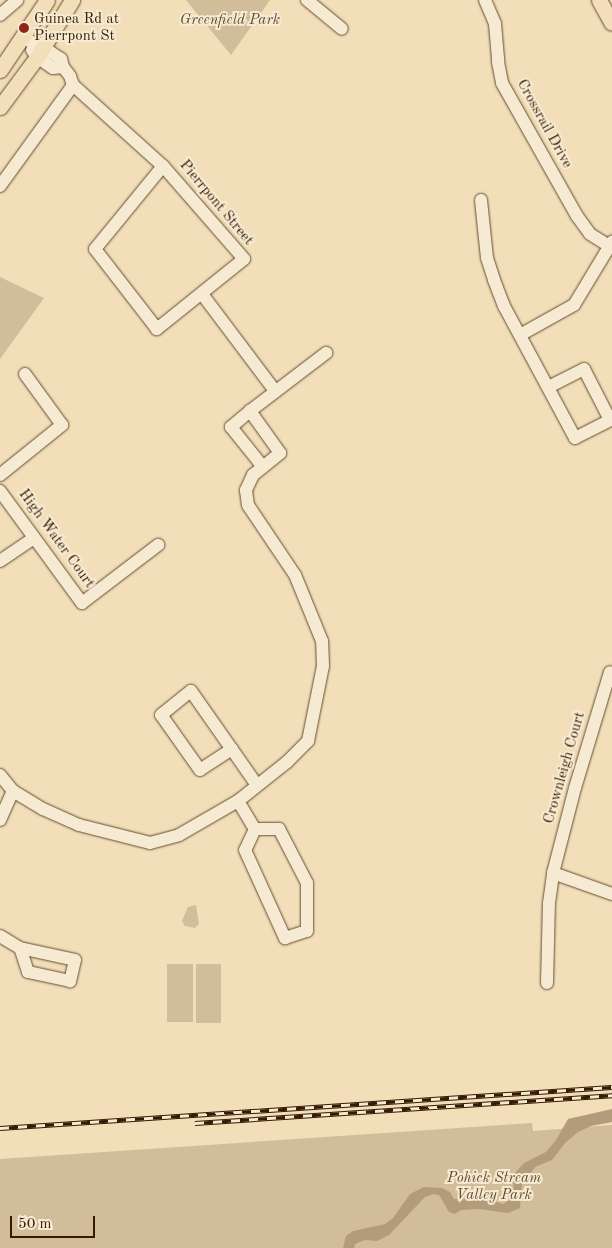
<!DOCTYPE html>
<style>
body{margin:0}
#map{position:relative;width:612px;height:1248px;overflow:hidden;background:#f2deb9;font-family:"Old Standard TT",serif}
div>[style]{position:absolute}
.green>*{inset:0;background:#d2bd9a;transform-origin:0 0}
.water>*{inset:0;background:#b29c7b}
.roads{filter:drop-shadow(0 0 1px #644c30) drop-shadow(0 0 1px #644c30)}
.minor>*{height:12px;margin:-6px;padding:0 6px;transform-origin:6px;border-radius:6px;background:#f7ead2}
.major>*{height:15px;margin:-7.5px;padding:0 7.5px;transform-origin:7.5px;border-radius:7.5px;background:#f2deb9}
.rail>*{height:5px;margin-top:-2.5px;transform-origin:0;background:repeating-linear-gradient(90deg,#f7ead2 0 9px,#351b03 0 18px);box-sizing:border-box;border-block:1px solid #351b03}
.dots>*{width:14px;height:14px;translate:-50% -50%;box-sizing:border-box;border:2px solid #f7ead2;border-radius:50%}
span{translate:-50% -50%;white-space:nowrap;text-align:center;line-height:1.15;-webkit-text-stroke:4px #f7ead2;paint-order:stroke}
.poi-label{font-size:15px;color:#351b03}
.left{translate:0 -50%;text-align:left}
.park-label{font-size:15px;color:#644c30;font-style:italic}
.street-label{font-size:15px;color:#351b03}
.scale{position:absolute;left:10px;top:1216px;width:85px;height:22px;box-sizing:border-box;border:2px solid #351b03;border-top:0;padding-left:6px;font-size:15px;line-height:18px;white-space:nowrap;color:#351b03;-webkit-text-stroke:4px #f7ead2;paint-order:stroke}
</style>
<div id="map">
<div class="green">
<div style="clip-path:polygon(186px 0,270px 0,231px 55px)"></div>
<div style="clip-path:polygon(0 277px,44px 298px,0 359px)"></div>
<div style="clip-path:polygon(196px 905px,199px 924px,195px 928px,185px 926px,182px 921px,188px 907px)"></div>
<div style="left:167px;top:964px;width:26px;height:58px"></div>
<div style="left:196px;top:964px;width:25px;height:59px"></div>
<div style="clip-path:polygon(532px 1123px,533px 1131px,612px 1125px,612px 1248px,0 1248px,0 1159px)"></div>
</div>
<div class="water">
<div style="clip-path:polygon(612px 1109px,612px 1122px,591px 1126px,578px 1132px,565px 1143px,552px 1160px,535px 1167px,522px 1185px,520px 1208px,508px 1213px,479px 1209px,461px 1210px,455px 1214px,449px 1212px,439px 1195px,433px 1194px,425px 1197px,389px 1235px,377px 1241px,365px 1240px,355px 1244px,354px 1248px,343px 1248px,346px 1236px,353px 1231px,385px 1224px,393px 1218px,410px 1194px,424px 1187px,442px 1188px,450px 1192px,454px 1199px,490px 1200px,503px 1204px,513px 1198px,514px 1174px,524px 1163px,546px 1152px,556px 1140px,568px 1119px)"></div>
</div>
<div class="roads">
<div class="minor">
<div style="left:307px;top:0;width:45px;rotate:39.6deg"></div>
<div style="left:485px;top:0;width:26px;rotate:67deg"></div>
<div style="left:495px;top:24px;width:38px;rotate:85deg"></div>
<div style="left:498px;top:62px;width:21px;rotate:79deg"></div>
<div style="left:502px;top:83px;width:153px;rotate:60.6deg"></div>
<div style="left:577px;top:216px;width:22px;rotate:54deg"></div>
<div style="left:590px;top:234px;width:22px;rotate:32deg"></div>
<div style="left:0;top:15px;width:23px;rotate:-41deg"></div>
<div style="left:23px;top:38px;width:22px;rotate:24deg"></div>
<div style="left:43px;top:47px;width:22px;rotate:34deg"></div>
<div style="left:61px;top:59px;width:8px;rotate:76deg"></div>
<div style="left:63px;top:67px;width:11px;rotate:52deg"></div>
<div style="left:70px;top:76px;width:9px;rotate:72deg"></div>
<div style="left:73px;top:85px;width:121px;rotate:42deg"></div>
<div style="left:163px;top:166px;width:123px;rotate:48.9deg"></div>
<div style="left:244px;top:259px;width:112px;rotate:141.2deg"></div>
<div style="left:157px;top:329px;width:101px;rotate:-127.8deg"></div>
<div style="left:95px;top:249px;width:107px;rotate:-50.7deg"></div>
<div style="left:32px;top:50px;width:9px;rotate:54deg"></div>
<div style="left:37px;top:57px;width:19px;rotate:35deg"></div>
<div style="left:53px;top:68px;width:10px;rotate:-6deg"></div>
<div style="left:0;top:186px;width:125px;rotate:-54.1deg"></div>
<div style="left:481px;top:200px;width:58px;rotate:84.1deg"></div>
<div style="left:487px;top:258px;width:23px;rotate:72deg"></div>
<div style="left:494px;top:280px;width:28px;rotate:69deg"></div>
<div style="left:504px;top:306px;width:150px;rotate:61.7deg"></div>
<div style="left:575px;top:438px;width:39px;rotate:-27deg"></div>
<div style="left:610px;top:420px;width:57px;rotate:-117deg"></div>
<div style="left:584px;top:369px;width:39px;rotate:153deg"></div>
<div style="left:202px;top:294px;width:121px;rotate:53deg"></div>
<div style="left:520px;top:335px;width:62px;rotate:-29.1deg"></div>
<div style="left:574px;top:305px;width:74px;rotate:-58.9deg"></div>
<div style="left:250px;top:411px;width:25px;rotate:140deg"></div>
<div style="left:231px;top:427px;width:51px;rotate:51.3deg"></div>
<div style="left:0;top:475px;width:80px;rotate:-38.9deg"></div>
<div style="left:62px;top:425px;width:63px;rotate:-126deg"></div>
<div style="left:0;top:491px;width:139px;rotate:53.8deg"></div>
<div style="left:82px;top:603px;width:96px;rotate:-37.3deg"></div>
<div style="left:0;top:561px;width:41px;rotate:-34.1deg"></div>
<div style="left:232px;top:749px;width:38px;rotate:147deg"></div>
<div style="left:200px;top:770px;width:67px;rotate:-125.3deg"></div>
<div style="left:161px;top:715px;width:38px;rotate:-39deg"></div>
<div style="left:191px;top:691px;width:113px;rotate:55deg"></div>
<div style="left:0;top:775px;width:21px;rotate:51deg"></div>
<div style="left:13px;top:791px;width:35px;rotate:31deg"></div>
<div style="left:43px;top:809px;width:39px;rotate:24deg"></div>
<div style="left:79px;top:825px;width:73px;rotate:14.2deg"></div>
<div style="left:150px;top:843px;width:30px;rotate:-15deg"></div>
<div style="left:179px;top:835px;width:68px;rotate:-30deg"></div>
<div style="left:238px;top:801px;width:63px;rotate:-38.5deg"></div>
<div style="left:287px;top:762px;width:30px;rotate:-45deg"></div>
<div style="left:308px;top:741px;width:76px;rotate:-78.7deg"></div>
<div style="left:323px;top:666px;width:25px;rotate:-92deg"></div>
<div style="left:322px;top:641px;width:71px;rotate:-112.2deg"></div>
<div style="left:295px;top:575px;width:84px;rotate:-123.9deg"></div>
<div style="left:248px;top:505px;width:15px;rotate:-98deg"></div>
<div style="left:246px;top:490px;width:17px;rotate:-65deg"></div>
<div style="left:253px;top:475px;width:35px;rotate:-39deg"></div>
<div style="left:280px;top:453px;width:52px;rotate:-125.5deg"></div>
<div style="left:250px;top:411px;width:96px;rotate:-37.3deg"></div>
<div style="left:238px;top:801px;width:33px;rotate:59deg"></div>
<div style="left:255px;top:829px;width:23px;rotate:115deg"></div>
<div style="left:245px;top:850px;width:97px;rotate:65.6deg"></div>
<div style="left:285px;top:938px;width:23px;rotate:-18deg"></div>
<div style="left:307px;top:931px;width:48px;rotate:-90deg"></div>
<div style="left:307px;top:883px;width:61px;rotate:-117.4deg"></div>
<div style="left:279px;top:829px;width:24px;rotate:180deg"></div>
<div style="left:0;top:820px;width:32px;rotate:-66deg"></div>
<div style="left:553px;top:873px;width:63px;rotate:19.6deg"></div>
<div style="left:0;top:936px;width:23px;rotate:31deg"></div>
<div style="left:20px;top:948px;width:56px;rotate:12.3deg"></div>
<div style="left:75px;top:960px;width:22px;rotate:103deg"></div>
<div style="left:70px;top:981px;width:43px;rotate:-167.9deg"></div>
<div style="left:28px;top:972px;width:25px;rotate:-108deg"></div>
<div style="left:547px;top:983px;width:80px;rotate:-88.6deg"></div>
<div style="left:549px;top:903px;width:30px;rotate:-82deg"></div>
<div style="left:553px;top:873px;width:88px;rotate:-75.5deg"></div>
<div style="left:575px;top:788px;width:121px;rotate:-73.2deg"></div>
</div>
<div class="major">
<div style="left:599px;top:0;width:26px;rotate:61deg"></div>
<div style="left:0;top:70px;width:84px;rotate:-56.1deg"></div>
<div style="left:0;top:107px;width:62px;rotate:-53.5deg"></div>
<div style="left:37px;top:57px;width:67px;rotate:-58.4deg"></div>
</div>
</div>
<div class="rail">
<div style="left:195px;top:1123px;width:418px;rotate:-3.8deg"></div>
<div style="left:0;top:1128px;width:613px;rotate:-3.83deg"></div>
</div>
<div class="dots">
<div style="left:24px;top:28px;background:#8f2418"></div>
</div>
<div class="poi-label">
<span class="left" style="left:34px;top:28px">Guinea Rd at<br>Pierrpont St</span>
</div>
<div class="park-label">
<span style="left:230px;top:21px">Greenfield Park</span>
<span style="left:494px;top:1187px">Pohick Stream<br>Valley Park</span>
</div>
<div class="street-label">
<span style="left:544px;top:124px;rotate:61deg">Crossrail Drive</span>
<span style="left:216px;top:203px;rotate:50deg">Pierrpont Street</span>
<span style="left:56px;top:539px;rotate:54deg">High Water Court</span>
<span style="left:565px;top:768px;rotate:-74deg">Crownleigh Court</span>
</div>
<div class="scale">50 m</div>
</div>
